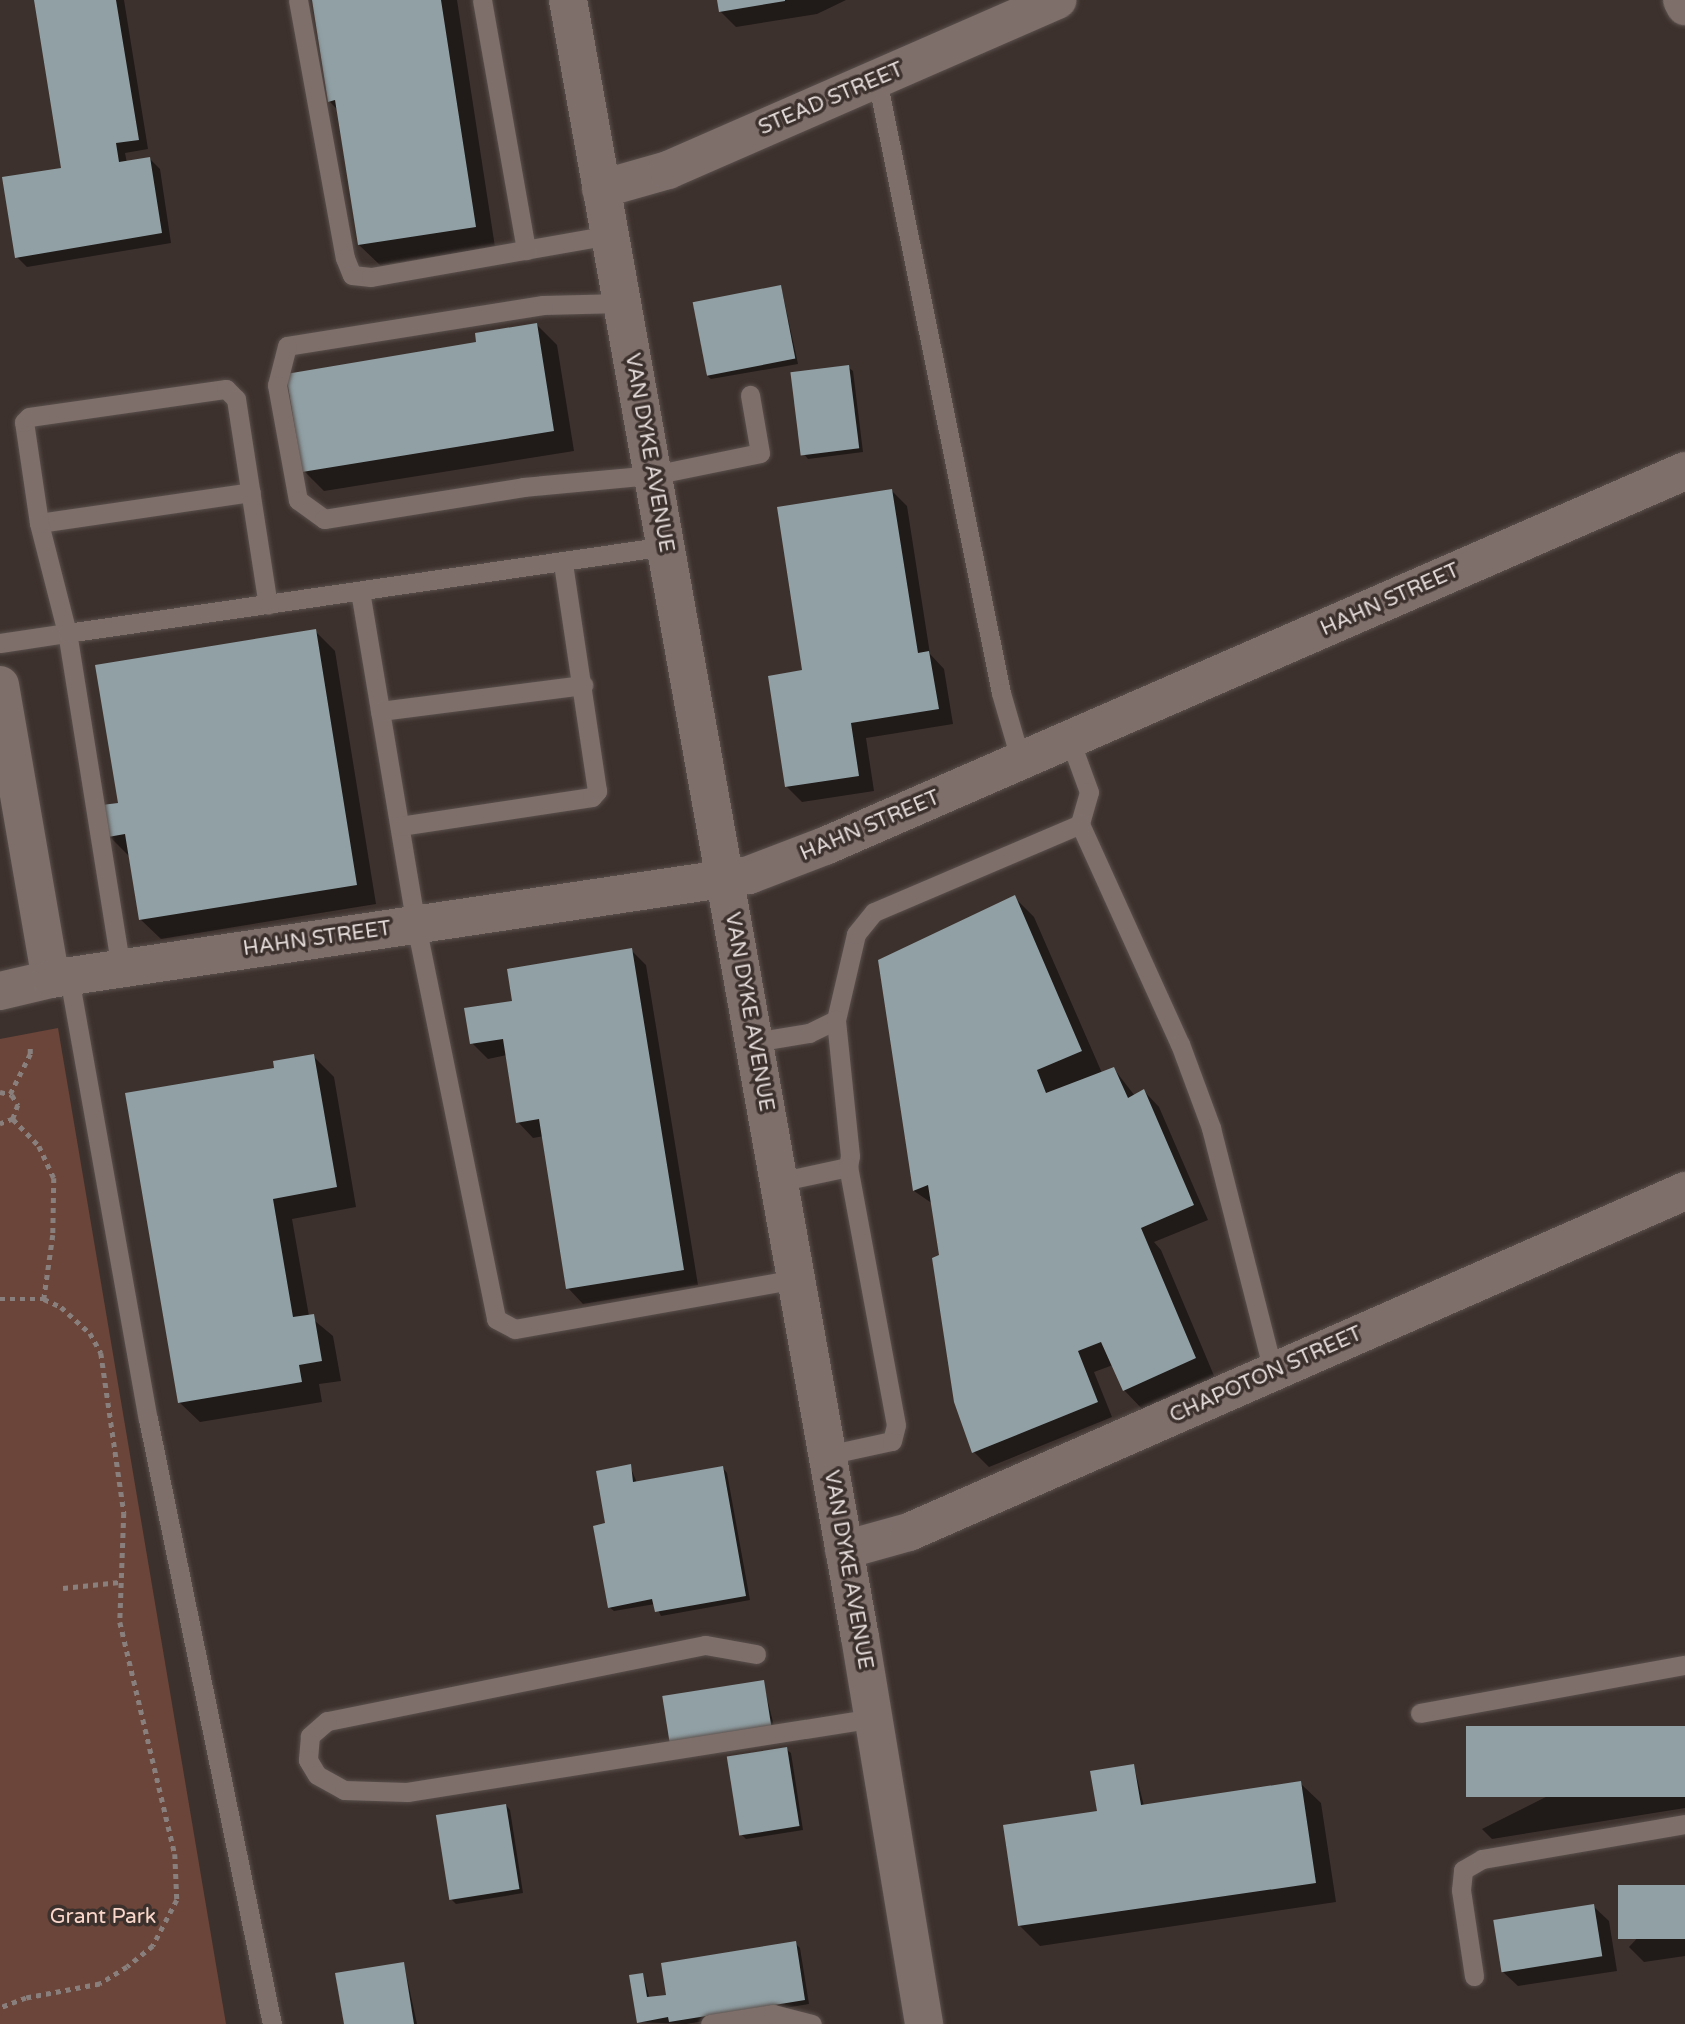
<!DOCTYPE html>
<style>
body{margin:0}
#map{position:relative;width:1685px;height:2024px;overflow:hidden;background:#3d312d;font-family:"Varela Round",sans-serif}
div>[style]{position:absolute}
.green>*{inset:0;background:#6b4539}
.shadow>*{inset:0;background:#0007}
.building>*{inset:0;background:#90a0a5;transform-origin:0 0}
.path>*{height:4.5px;margin-top:-2.25px;transform-origin:0;background:repeating-linear-gradient(90deg,#897f7c 0 5px,transparent 0 10px)}
.roads{filter:drop-shadow(0 0 2px #5a504c) drop-shadow(0 0 2px #5a504c)}
.service>*{height:19px;margin:-9.5px;padding:0 9.5px;transform-origin:9.5px;border-radius:9.5px;background:#7e6f6b}
.minor>*{height:38px;margin:-19px;padding:0 19px;transform-origin:19px;border-radius:19px;background:#7e6f6b}
.tertiary>*{height:38px;margin:-19px;padding:0 19px;transform-origin:19px;border-radius:19px;background:#7e6f6b}
.secondary>*{height:38px;margin:-19px;padding:0 19px;transform-origin:19px;border-radius:19px;background:#7e6f6b}
span{translate:-50% -50%;white-space:nowrap;text-align:center;line-height:1.15;-webkit-text-stroke:7px #3d312d;paint-order:stroke}
.street-label{font-size:21px;color:#e5dddb}
.park-label{font-size:21px;color:#fad7cb}
</style>
<div id="map">
<div class="green">
<div style="clip-path:polygon(58px 1028px,226px 2024px,0 2024px,0 1039px)"></div>
</div>
<div class="shadow">
<div style="clip-path:polygon(35px 0,124px 0,148px 149px,125px 153px,127px 163px,150px 159px,160px 169px,171px 243px,27px 267px,17px 257px,63px 169px)"></div>
<div style="clip-path:polygon(314px 0,457px 0,495px 247px,380px 265px,359px 245px,338px 110px,329px 101px)"></div>
<div style="clip-path:polygon(718px 0,846px 0,817px 14px,736px 27px,720px 11px)"></div>
<div style="clip-path:polygon(781px 286px,798px 364px,711px 379px,706px 375px)"></div>
<div style="clip-path:polygon(537px 325px,557px 345px,574px 451px,324px 491px,304px 471px,478px 344px)"></div>
<div style="clip-path:polygon(848px 367px,853px 371px,863px 452px,808px 459px,804px 454px)"></div>
<div style="clip-path:polygon(892px 491px,907px 506px,930px 654px,944px 669px,953px 724px,866px 738px,874px 791px,802px 802px,786px 786px,804px 672px)"></div>
<div style="clip-path:polygon(315px 631px,335px 651px,376px 904px,161px 939px,140px 919px,130px 857px,109px 836px,120px 804px)"></div>
<div style="clip-path:polygon(1014px 897px,1034px 917px,1102px 1073px,1114px 1069px,1135px 1096px,1144px 1091px,1159px 1107px,1208px 1220px,1154px 1242px,1161px 1250px,1215px 1378px,1144px 1411px,1124px 1390px,1113px 1365px,1094px 1372px,1112px 1417px,989px 1467px,974px 1452px,933px 1204px,914px 1191px,904px 1128px)"></div>
<div style="clip-path:polygon(631px 950px,646px 965px,698px 1285px,583px 1304px,568px 1288px,544px 1136px,533px 1138px,518px 1122px,507px 1055px,488px 1059px,472px 1043px,514px 1002px)"></div>
<div style="clip-path:polygon(313px 1056px,334px 1077px,356px 1207px,292px 1219px,309px 1316px,333px 1336px,341px 1381px,319px 1384px,322px 1402px,200px 1422px,179px 1402px,276px 1069px)"></div>
<div style="clip-path:polygon(630px 1466px,637px 1483px,723px 1468px,727px 1473px,750px 1600px,661px 1616px,655px 1604px,614px 1611px,609px 1607px,607px 1525px)"></div>
<div style="clip-path:polygon(763px 1682px,775px 1730px,671px 1741px)"></div>
<div style="clip-path:polygon(1685px 1727px,1685px 1808px,1492px 1839px,1482px 1829px)"></div>
<div style="clip-path:polygon(786px 1749px,791px 1753px,803px 1830px,746px 1839px,741px 1834px)"></div>
<div style="clip-path:polygon(1134px 1766px,1144px 1806px,1300px 1783px,1321px 1803px,1336px 1902px,1040px 1946px,1020px 1926px)"></div>
<div style="clip-path:polygon(506px 1805px,510px 1810px,523px 1893px,456px 1904px,451px 1899px)"></div>
<div style="clip-path:polygon(1685px 1887px,1685px 1956px,1644px 1962px,1629px 1947px)"></div>
<div style="clip-path:polygon(1593px 1906px,1609px 1921px,1617px 1971px,1518px 1986px,1502px 1971px)"></div>
<div style="clip-path:polygon(795px 1943px,800px 1948px,809px 2004px,686px 2024px,638px 2022px,643px 1975px,650px 1999px,668px 1996px)"></div>
<div style="clip-path:polygon(404px 1964px,417px 2024px,346px 2024px)"></div>
</div>
<div class="building">
<div style="clip-path:polygon(34px 0,116px 0,139px 140px,116px 143px,119px 162px,150px 157px,162px 233px,15px 258px,2px 177px,61px 168px)"></div>
<div style="clip-path:polygon(312px 0,441px 0,476px 227px,358px 245px,335px 100px,328px 102px)"></div>
<div style="clip-path:polygon(717px 0,785px 0,785px 1px,719px 12px)"></div>
<div style="left:781px;top:285px;width:75px;height:90px;rotate:79deg"></div>
<div style="clip-path:polygon(537px 323px,554px 431px,302px 472px,286px 374px,476px 342px,475px 333px)"></div>
<div style="left:849px;top:365px;width:84px;height:59px;rotate:83deg"></div>
<div style="clip-path:polygon(892px 489px,918px 653px,929px 651px,939px 709px,851px 723px,859px 776px,785px 787px,768px 676px,802px 670px,777px 507px)"></div>
<div style="clip-path:polygon(316px 629px,357px 885px,139px 920px,125px 834px,108px 837px,102px 805px,118px 803px,95px 665px)"></div>
<div style="clip-path:polygon(1015px 895px,1082px 1051px,1037px 1070px,1046px 1093px,1114px 1067px,1128px 1098px,1144px 1089px,1194px 1205px,1141px 1228px,1196px 1358px,1123px 1391px,1101px 1342px,1078px 1351px,1098px 1402px,972px 1453px,954px 1402px,932px 1258px,939px 1255px,928px 1185px,913px 1191px,878px 960px)"></div>
<div style="clip-path:polygon(632px 948px,684px 1270px,566px 1289px,539px 1119px,516px 1123px,503px 1039px,470px 1044px,464px 1008px,512px 1001px,507px 969px)"></div>
<div style="clip-path:polygon(314px 1054px,337px 1187px,273px 1199px,293px 1317px,314px 1314px,322px 1361px,299px 1365px,302px 1382px,178px 1403px,125px 1093px,274px 1068px,273px 1061px)"></div>
<div style="clip-path:polygon(631px 1464px,633px 1482px,723px 1466px,746px 1596px,655px 1612px,652px 1599px,608px 1608px,593px 1526px,605px 1523px,596px 1471px)"></div>
<div style="left:764px;top:1680px;width:47px;height:103px;rotate:81deg"></div>
<div style="left:1685px;top:1726px;width:71px;height:219px;rotate:90deg"></div>
<div style="left:787px;top:1747px;width:80px;height:61px;rotate:81deg"></div>
<div style="clip-path:polygon(1134px 1764px,1141px 1805px,1301px 1781px,1316px 1883px,1018px 1926px,1003px 1825px,1097px 1811px,1090px 1771px)"></div>
<div style="left:506px;top:1804px;width:86px;height:71px;rotate:81deg"></div>
<div style="left:1685px;top:1885px;width:54px;height:67px;rotate:90deg"></div>
<div style="left:1594px;top:1904px;width:53px;height:102px;rotate:81deg"></div>
<div style="clip-path:polygon(796px 1941px,805px 2000px,669px 2022px,668px 2017px,637px 2023px,629px 1975px,643px 1973px,647px 1997px,666px 1995px,661px 1963px)"></div>
<div style="clip-path:polygon(404px 1962px,414px 2024px,344px 2024px,335px 1973px)"></div>
</div>
<div class="path">
<div style="left:0;top:1092px;width:12px;rotate:14deg"></div>
<div style="left:12px;top:1095px;width:12px;rotate:59deg"></div>
<div style="left:18px;top:1105px;width:15px;rotate:110deg"></div>
<div style="left:13px;top:1119px;width:14px;rotate:159deg"></div>
<div style="left:10px;top:1094px;width:45px;rotate:-63.4deg"></div>
<div style="left:30px;top:1054px;width:10px;rotate:-90deg"></div>
<div style="left:13px;top:1119px;width:37px;rotate:46deg"></div>
<div style="left:39px;top:1146px;width:35px;rotate:65deg"></div>
<div style="left:54px;top:1178px;width:57px;rotate:91deg"></div>
<div style="left:53px;top:1235px;width:65px;rotate:98deg"></div>
<div style="left:0;top:1299px;width:44px"></div>
<div style="left:44px;top:1299px;width:19px;rotate:25deg"></div>
<div style="left:61px;top:1307px;width:39px;rotate:42deg"></div>
<div style="left:90px;top:1333px;width:23px;rotate:61deg"></div>
<div style="left:101px;top:1353px;width:162px;rotate:81.8deg"></div>
<div style="left:124px;top:1513px;width:109px;rotate:92.1deg"></div>
<div style="left:120px;top:1622px;width:238px;rotate:76.7deg"></div>
<div style="left:175px;top:1854px;width:46px;rotate:87.5deg"></div>
<div style="left:177px;top:1900px;width:52px;rotate:117.6deg"></div>
<div style="left:153px;top:1946px;width:33px;rotate:141deg"></div>
<div style="left:127px;top:1967px;width:32px;rotate:148deg"></div>
<div style="left:100px;top:1984px;width:75px;rotate:169.3deg"></div>
<div style="left:26px;top:1998px;width:28px;rotate:159deg"></div>
<div style="left:63px;top:1588px;width:57px;rotate:-6deg"></div>
</div>
<div class="roads">
<div class="service">
<div style="left:298px;top:0;width:262px;rotate:79.7deg"></div>
<div style="left:345px;top:258px;width:18px;rotate:68deg"></div>
<div style="left:352px;top:275px;width:19px;rotate:6deg"></div>
<div style="left:371px;top:277px;width:243px;rotate:-10deg"></div>
<div style="left:482px;top:0;width:254px;rotate:80deg"></div>
<div style="left:877px;top:79px;width:626px;rotate:78.58deg"></div>
<div style="left:1001px;top:693px;width:72px;rotate:73.8deg"></div>
<div style="left:622px;top:303px;width:79px;rotate:178.5deg"></div>
<div style="left:543px;top:305px;width:259px;rotate:170.9deg"></div>
<div style="left:287px;top:346px;width:40px;rotate:104.4deg"></div>
<div style="left:277px;top:385px;width:117px;rotate:79.7deg"></div>
<div style="left:298px;top:500px;width:32px;rotate:36deg"></div>
<div style="left:324px;top:519px;width:202px;rotate:-9.1deg"></div>
<div style="left:523px;top:487px;width:131px;rotate:-5.3deg"></div>
<div style="left:653px;top:475px;width:109px;rotate:-11.6deg"></div>
<div style="left:760px;top:453px;width:59px;rotate:-99.8deg"></div>
<div style="left:39px;top:523px;width:214px;rotate:-8.3deg"></div>
<div style="left:360px;top:591px;width:339px;rotate:80.5deg"></div>
<div style="left:416px;top:925px;width:402px;rotate:78.5deg"></div>
<div style="left:496px;top:1319px;width:21px;rotate:28deg"></div>
<div style="left:515px;top:1329px;width:284px;rotate:-10.1deg"></div>
<div style="left:0;top:643px;width:68px;rotate:-8.5deg"></div>
<div style="left:67px;top:633px;width:114px;rotate:-104.3deg"></div>
<div style="left:39px;top:523px;width:102px;rotate:-98.4deg"></div>
<div style="left:24px;top:422px;width:7px;rotate:-45deg"></div>
<div style="left:29px;top:417px;width:199px;rotate:-8.1deg"></div>
<div style="left:226px;top:389px;width:14px;rotate:45deg"></div>
<div style="left:236px;top:399px;width:208px;rotate:81.2deg"></div>
<div style="left:380px;top:711px;width:205px;rotate:-7.3deg"></div>
<div style="left:1070px;top:740px;width:55px;rotate:69.9deg"></div>
<div style="left:1089px;top:792px;width:33px;rotate:106deg"></div>
<div style="left:1080px;top:824px;width:242px;rotate:65.6deg"></div>
<div style="left:1180px;top:1044px;width:90px;rotate:69.7deg"></div>
<div style="left:1211px;top:1128px;width:251px;rotate:75.7deg"></div>
<div style="left:400px;top:826px;width:194px;rotate:-8.6deg"></div>
<div style="left:592px;top:797px;width:8px;rotate:-50deg"></div>
<div style="left:597px;top:791px;width:231px;rotate:-98.5deg"></div>
<div style="left:121px;top:969px;width:340px;rotate:-99.1deg"></div>
<div style="left:67px;top:633px;width:605px;rotate:-8.26deg"></div>
<div style="left:69px;top:977px;width:449px;rotate:79.9deg"></div>
<div style="left:148px;top:1419px;width:618px;rotate:78.42deg"></div>
<div style="left:754px;top:1042px;width:56px;rotate:-9.3deg"></div>
<div style="left:809px;top:1033px;width:30px;rotate:-26deg"></div>
<div style="left:836px;top:1020px;width:88px;rotate:-76.9deg"></div>
<div style="left:856px;top:934px;width:28px;rotate:-51deg"></div>
<div style="left:874px;top:912px;width:224px;rotate:-23.1deg"></div>
<div style="left:778px;top:1182px;width:72px;rotate:-12.1deg"></div>
<div style="left:848px;top:1167px;width:11px;rotate:-80deg"></div>
<div style="left:850px;top:1156px;width:137px;rotate:-95.9deg"></div>
<div style="left:827px;top:1455px;width:66px;rotate:-12.2deg"></div>
<div style="left:892px;top:1441px;width:16px;rotate:-76deg"></div>
<div style="left:896px;top:1425px;width:262px;rotate:-100.5deg"></div>
<div style="left:756px;top:1654px;width:52px;rotate:-170deg"></div>
<div style="left:705px;top:1645px;width:386px;rotate:168.6deg"></div>
<div style="left:327px;top:1721px;width:23px;rotate:139deg"></div>
<div style="left:310px;top:1736px;width:24px;rotate:95deg"></div>
<div style="left:308px;top:1760px;width:17px;rotate:59deg"></div>
<div style="left:317px;top:1775px;width:31px;rotate:29deg"></div>
<div style="left:344px;top:1790px;width:63px;rotate:1.8deg"></div>
<div style="left:407px;top:1792px;width:473px;rotate:-9deg"></div>
<div style="left:1420px;top:1713px;width:269px;rotate:-10.3deg"></div>
<div style="left:1474px;top:1976px;width:87px;rotate:-98.6deg"></div>
<div style="left:1461px;top:1890px;width:20px;rotate:-84deg"></div>
<div style="left:1463px;top:1870px;width:22px;rotate:-30deg"></div>
<div style="left:1482px;top:1859px;width:206px;rotate:-9.8deg"></div>
<div style="left:710px;top:2024px;width:64px;rotate:-9deg"></div>
<div style="left:773px;top:2014px;width:40px;rotate:14.4deg"></div>
</div>
<div class="minor">
<div style="left:601px;top:189px;width:70px;rotate:-15.8deg"></div>
<div style="left:668px;top:170px;width:425px;rotate:-23.6deg"></div>
<div style="left:0;top:685px;width:298px;rotate:80.2deg"></div>
<div style="left:0;top:991px;width:52px;rotate:-13.2deg"></div>
<div style="left:51px;top:979px;width:706px;rotate:-8.47deg"></div>
<div style="left:749px;top:875px;width:81px;rotate:-20.9deg"></div>
<div style="left:825px;top:846px;width:938px;rotate:-23.56deg"></div>
<div style="left:844px;top:1550px;width:67px;rotate:-15.5deg"></div>
<div style="left:909px;top:1532px;width:848px;rotate:-23.72deg"></div>
</div>
<div class="tertiary">
<div style="left:1682px;top:0;width:7px;rotate:63deg"></div>
</div>
<div class="secondary">
<div style="left:568px;top:0;width:1663px;rotate:79.89deg"></div>
<div style="left:860px;top:1637px;width:392px;rotate:80.6deg"></div>
</div>
</div>
<div class="street-label">
<span style="left:831px;top:99px;rotate:-23deg">STEAD STREET</span>
<span style="left:649px;top:453px;rotate:80deg">VAN DYKE AVENUE</span>
<span style="left:1390px;top:600px;rotate:-24deg">HAHN STREET</span>
<span style="left:870px;top:826px;rotate:-23deg">HAHN STREET</span>
<span style="left:317px;top:939px;rotate:-8deg">HAHN STREET</span>
<span style="left:749px;top:1012px;rotate:80deg">VAN DYKE AVENUE</span>
<span style="left:1266px;top:1375px;rotate:-24deg">CHAPOTON STREET</span>
<span style="left:848px;top:1570px;rotate:80deg">VAN DYKE AVENUE</span>
</div>
<div class="park-label">
<span style="left:103px;top:1917px">Grant Park</span>
</div>
</div>
